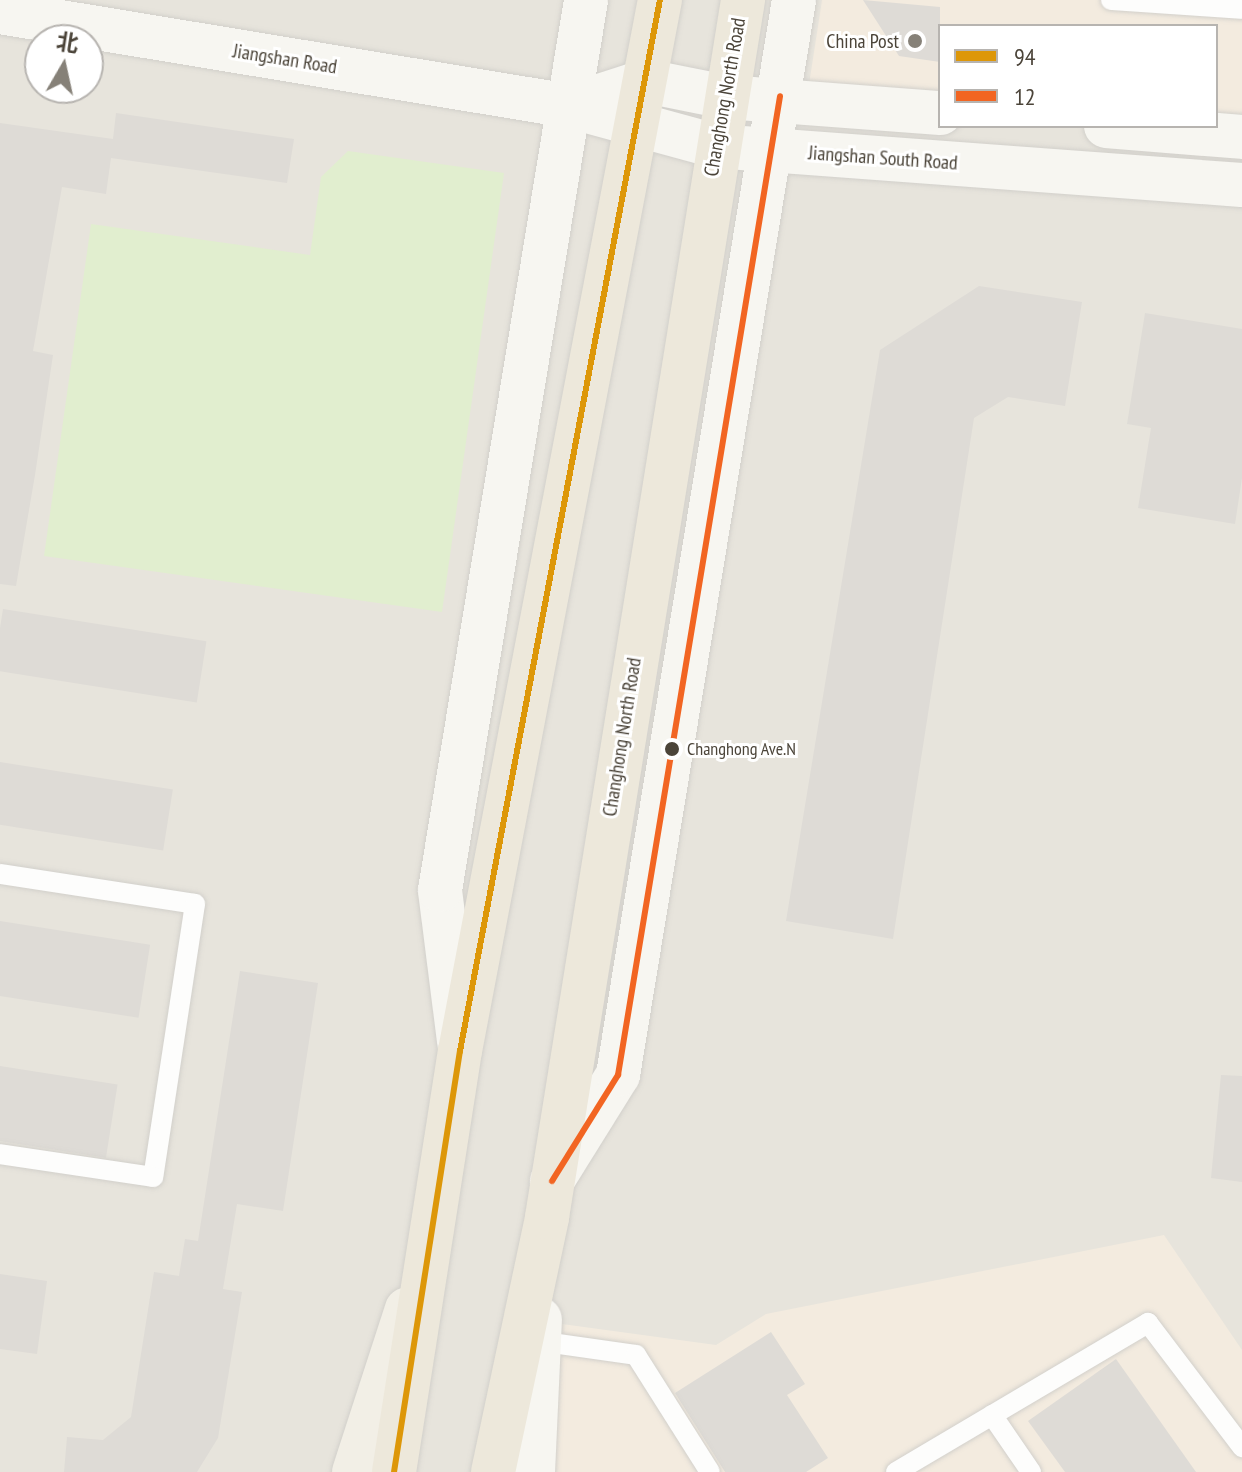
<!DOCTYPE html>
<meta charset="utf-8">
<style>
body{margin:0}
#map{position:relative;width:1242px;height:1472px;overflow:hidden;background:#f4f2ee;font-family:"PT Sans Narrow","Noto Sans SC",sans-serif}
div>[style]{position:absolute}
.residential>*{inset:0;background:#e7e4dc}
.commercial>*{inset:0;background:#f3ebdf}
.green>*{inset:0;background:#e1eecf}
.building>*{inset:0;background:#dedbd6;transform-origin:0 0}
.roads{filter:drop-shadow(0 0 2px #d2d0cb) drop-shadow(0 0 2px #d2d0cb)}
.lane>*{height:20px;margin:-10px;padding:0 10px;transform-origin:10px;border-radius:10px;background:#fdfdfc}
.secondary>*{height:44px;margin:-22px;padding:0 22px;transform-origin:22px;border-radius:22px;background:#f7f6f1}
.primary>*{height:44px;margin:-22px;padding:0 22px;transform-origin:22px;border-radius:22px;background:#f2efe6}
.highway>*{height:44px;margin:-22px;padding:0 22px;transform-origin:22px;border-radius:22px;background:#ede8db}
.bus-1>*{height:6px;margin:-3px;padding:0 3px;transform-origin:3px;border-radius:3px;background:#dd9709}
.bus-2>*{height:6px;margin:-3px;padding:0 3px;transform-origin:3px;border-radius:3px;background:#f26522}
.dots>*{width:22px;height:22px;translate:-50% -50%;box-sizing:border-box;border:4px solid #fff;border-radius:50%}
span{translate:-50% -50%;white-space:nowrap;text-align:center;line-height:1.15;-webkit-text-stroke:6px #fff;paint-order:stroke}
.bus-label{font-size:18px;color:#4b4439}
.left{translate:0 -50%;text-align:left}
.poi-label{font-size:20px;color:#4b4439}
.right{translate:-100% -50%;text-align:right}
.street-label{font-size:20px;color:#4b4439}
.legend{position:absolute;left:938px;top:24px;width:280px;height:104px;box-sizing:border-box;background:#fff;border:2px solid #b7b4b0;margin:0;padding:10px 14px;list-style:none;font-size:24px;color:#4b4439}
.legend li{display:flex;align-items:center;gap:16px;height:40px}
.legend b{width:40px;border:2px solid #b7b4b0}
.north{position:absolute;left:24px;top:24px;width:80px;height:80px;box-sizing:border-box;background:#fff;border:2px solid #b7b4b0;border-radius:50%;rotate:9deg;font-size:22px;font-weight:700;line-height:32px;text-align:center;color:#4b4439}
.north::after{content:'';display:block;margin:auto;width:28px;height:36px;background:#868178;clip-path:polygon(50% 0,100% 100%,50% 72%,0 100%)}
</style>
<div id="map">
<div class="residential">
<div style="clip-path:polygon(evenodd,0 0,1242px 0,1242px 1472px,0 1472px,0 0,940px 26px,1216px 26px,1216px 126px,940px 126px,940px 26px,0 0,40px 40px,88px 40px,88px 88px,40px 88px,40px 40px)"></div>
</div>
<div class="commercial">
<div style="clip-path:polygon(822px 0,1242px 0,1242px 132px,1216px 126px,1216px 26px,940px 26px,940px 109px,807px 97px)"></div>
<div style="clip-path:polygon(1164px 1235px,1242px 1350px,1242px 1472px,533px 1472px,540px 1321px,716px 1345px,766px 1314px)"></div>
</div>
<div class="green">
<div style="clip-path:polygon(348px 151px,504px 173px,442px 612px,44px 556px,91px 224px,310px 255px,321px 177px)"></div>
</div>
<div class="building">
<div style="clip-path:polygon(863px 0,940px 7px,940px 62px,899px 56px)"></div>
<div style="clip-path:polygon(116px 113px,294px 139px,287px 183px,111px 158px,106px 194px,62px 187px,33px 351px,53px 355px,35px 475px,16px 586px,0 584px,0 123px,113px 139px)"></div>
<div style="clip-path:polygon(979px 286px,1082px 302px,1065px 406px,1008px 397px,974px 418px,893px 939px,786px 921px,880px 350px)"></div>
<div style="clip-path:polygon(1145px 313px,1242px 329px,1242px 478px,1235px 524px,1138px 508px,1151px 428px,1127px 424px)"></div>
<div style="left:3px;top:609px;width:206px;height:62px;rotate:9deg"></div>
<div style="left:0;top:762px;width:175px;height:62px;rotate:9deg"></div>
<div style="left:0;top:921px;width:152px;height:74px;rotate:9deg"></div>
<div style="clip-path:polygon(240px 971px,318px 983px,283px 1211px,237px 1204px,223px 1289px,242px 1292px,218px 1438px,197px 1472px,64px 1472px,67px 1437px,103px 1440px,131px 1417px,154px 1272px,179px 1276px,185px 1239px,198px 1241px)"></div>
<div style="left:0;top:1066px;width:119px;height:74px;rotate:9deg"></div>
<div style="clip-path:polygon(1221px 1075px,1242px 1076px,1242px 1182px,1211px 1178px)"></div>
<div style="clip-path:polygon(0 1274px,47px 1281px,37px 1354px,0 1349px)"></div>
<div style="clip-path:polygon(771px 1332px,805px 1384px,787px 1395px,828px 1458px,806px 1472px,725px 1472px,675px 1393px)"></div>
<div style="clip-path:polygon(1116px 1359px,1196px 1472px,1065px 1472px,1028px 1421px)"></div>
</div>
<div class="roads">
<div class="lane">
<div style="left:1111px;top:0;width:131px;rotate:3.9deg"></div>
<div style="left:0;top:874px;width:197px;rotate:8.7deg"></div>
<div style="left:195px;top:904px;width:276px;rotate:98.7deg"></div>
<div style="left:153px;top:1177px;width:155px;rotate:-171.5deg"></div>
<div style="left:538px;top:1341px;width:99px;rotate:8.1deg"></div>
<div style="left:636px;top:1355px;width:138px;rotate:57.7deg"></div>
<div style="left:992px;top:1415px;width:69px;rotate:55.6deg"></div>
<div style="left:896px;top:1472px;width:293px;rotate:-30.6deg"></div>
<div style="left:1148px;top:1323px;width:156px;rotate:52.8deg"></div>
</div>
<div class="secondary">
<div style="left:0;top:12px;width:577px;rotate:9.38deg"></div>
<div style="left:569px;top:106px;width:151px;rotate:15.3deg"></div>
<div style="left:715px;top:146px;width:528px;rotate:4.23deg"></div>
<div style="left:569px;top:106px;width:81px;rotate:-18deg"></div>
<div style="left:646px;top:81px;width:82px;rotate:11.3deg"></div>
<div style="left:726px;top:97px;width:215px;rotate:4.3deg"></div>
<div style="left:1106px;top:126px;width:136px;rotate:4.6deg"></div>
<div style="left:459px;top:1041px;width:152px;rotate:-97.2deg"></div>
<div style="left:440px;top:890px;width:902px;rotate:-80.68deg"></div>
<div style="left:552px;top:1181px;width:125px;rotate:-58.1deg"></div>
<div style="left:618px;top:1075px;width:1089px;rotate:-80.7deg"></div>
<div style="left:533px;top:1472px;width:153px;rotate:-87.4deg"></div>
</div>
<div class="primary">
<div style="left:354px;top:1472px;width:171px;rotate:-72deg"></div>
</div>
<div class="highway">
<div style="left:394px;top:1472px;width:426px;rotate:-81.1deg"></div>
<div style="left:460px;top:1051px;width:1070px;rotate:-79.23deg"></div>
<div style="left:493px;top:1472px;width:261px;rotate:-78deg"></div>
<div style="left:547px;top:1217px;width:1233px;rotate:-80.85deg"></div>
</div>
</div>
<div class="bus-1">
<div style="left:394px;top:1472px;width:426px;rotate:-81.1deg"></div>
<div style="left:460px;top:1051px;width:1070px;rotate:-79.23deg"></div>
</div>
<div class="bus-2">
<div style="left:552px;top:1181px;width:125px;rotate:-58.1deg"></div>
<div style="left:618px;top:1075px;width:992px;rotate:-80.6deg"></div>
</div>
<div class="dots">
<div style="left:915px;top:41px;background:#868178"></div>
<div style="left:672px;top:749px;background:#4b4439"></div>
</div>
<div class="bus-label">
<span class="left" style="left:687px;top:749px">Changhong Ave.N</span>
</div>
<div class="poi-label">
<span class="right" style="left:899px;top:41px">China Post</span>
</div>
<div class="street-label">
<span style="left:285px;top:59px;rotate:9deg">Jiangshan Road</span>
<span style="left:725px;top:97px;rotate:-80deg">Changhong North Road</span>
<span style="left:883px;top:158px;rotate:4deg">Jiangshan South Road</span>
<span style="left:622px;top:737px;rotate:-81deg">Changhong North Road</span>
</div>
<ul class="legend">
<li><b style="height:10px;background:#dd9709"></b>94</li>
<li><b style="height:10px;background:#f26522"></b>12</li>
</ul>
<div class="north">北</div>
</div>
